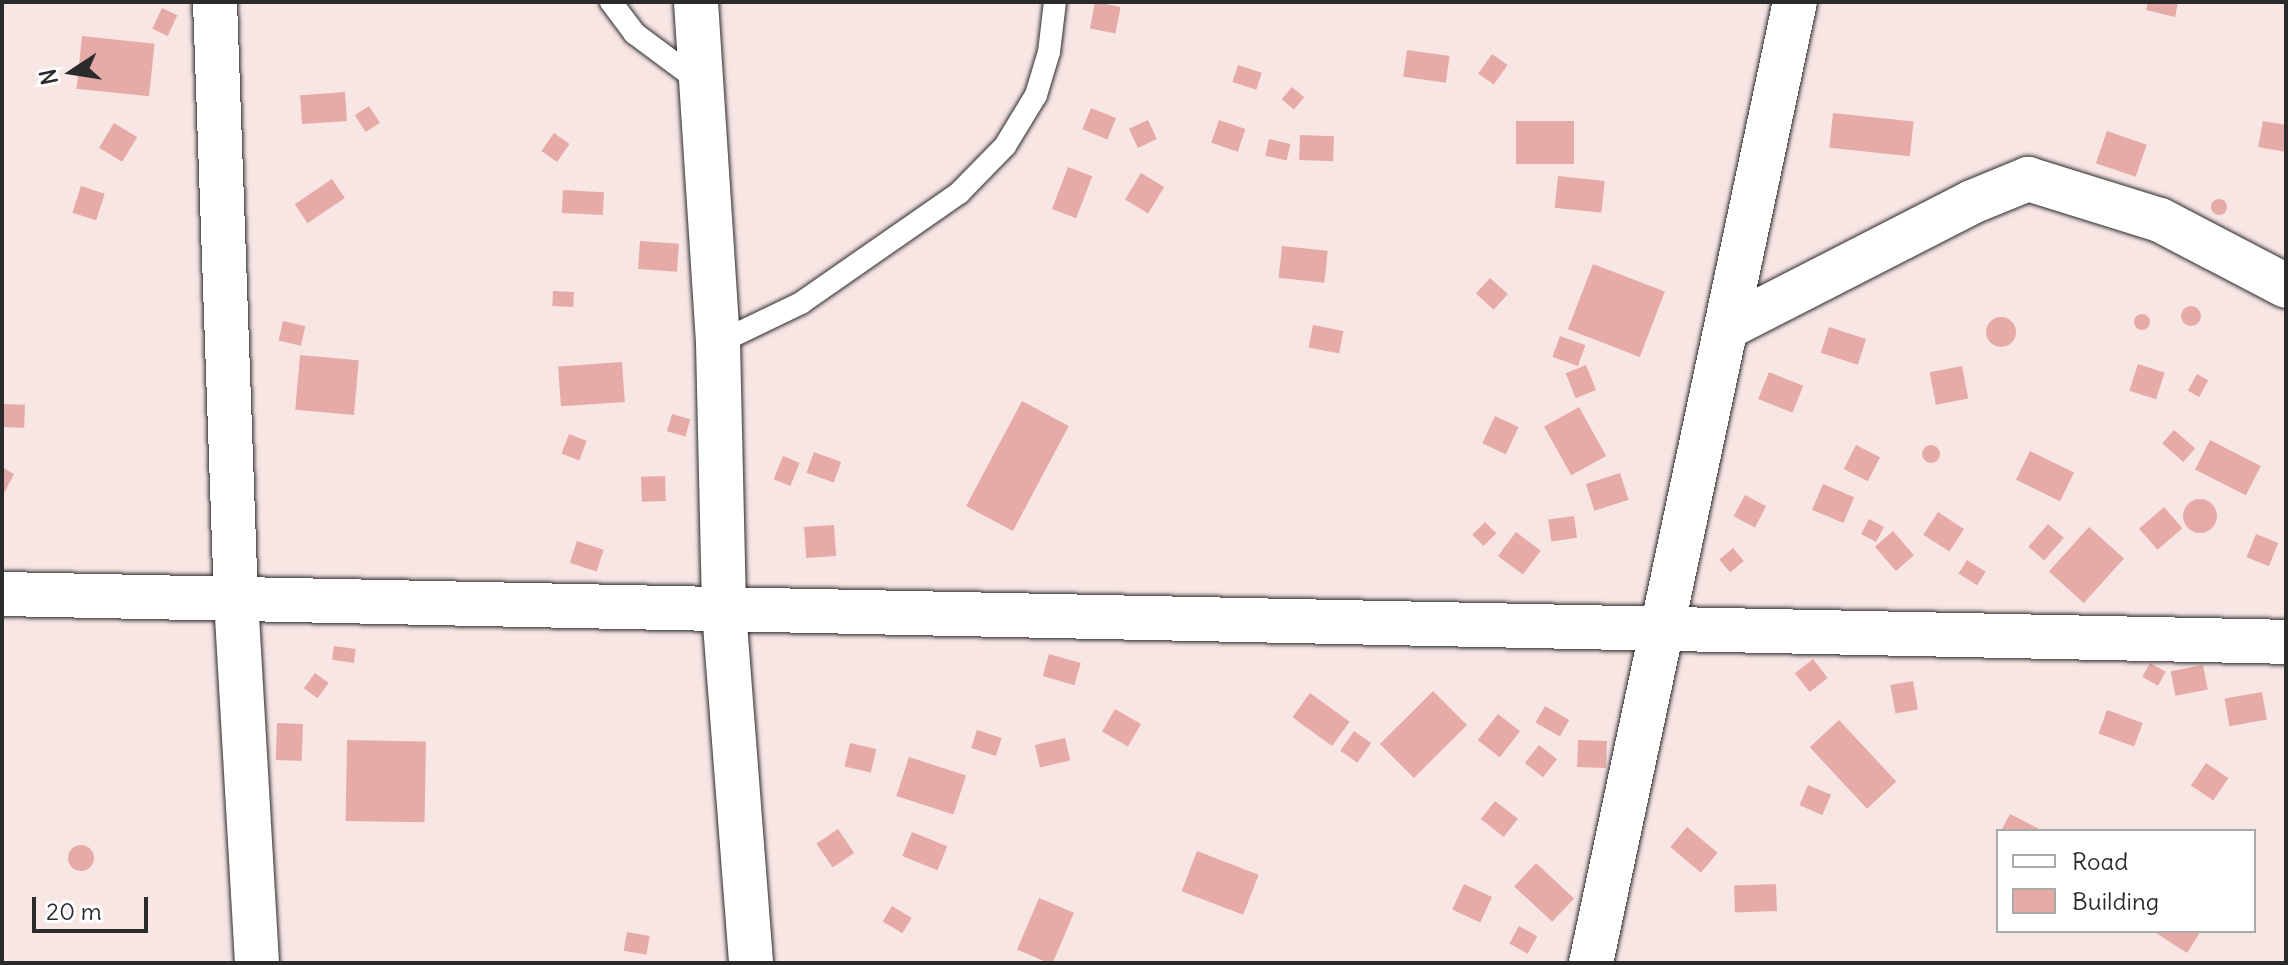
<!DOCTYPE html>
<style>
body{margin:0}
#map{position:relative;width:2288px;height:965px;overflow:hidden;background:#f8e6e5;font-family:Delius,sans-serif}
div>[style]{position:absolute}
.building>*{inset:0;background:#e6aba7;transform-origin:0 0}
.round{border-radius:50%}
.roads{filter:drop-shadow(0 0 2px #2b2b2b) drop-shadow(0 0 2px #2b2b2b)}
.lane>*{height:22px;margin:-11px;padding:0 11px;transform-origin:11px;border-radius:11px;background:#fff}
.street>*{height:44px;margin:-22px;padding:0 22px;transform-origin:22px;border-radius:22px;background:#fff}
span{translate:-50% -50%;white-space:nowrap;text-align:center;line-height:1.15;-webkit-text-stroke:6px #fff;paint-order:stroke}
.frame{position:absolute;inset:0;border:4px solid #2b2b2b;pointer-events:none}
.legend{position:absolute;left:1996px;top:829px;width:260px;height:104px;box-sizing:border-box;background:#fff;border:2px solid #aaa;margin:0;padding:10px 14px;list-style:none;font-size:24px;color:#2b2b2b}
.legend li{display:flex;align-items:center;gap:16px;height:40px}
.legend b{width:40px;border:2px solid #aaa}
.north{position:absolute;left:32px;top:32px;width:80px;height:80px;-webkit-text-stroke:6px #fff;paint-order:stroke;rotate:258deg;font-size:22px;font-weight:700;line-height:32px;text-align:center;color:#2b2b2b}
.north::after{content:'';display:block;margin:auto;width:28px;height:36px;background:#2b2b2b;clip-path:polygon(50% 0,100% 100%,50% 72%,0 100%)}
.scale{position:absolute;left:32px;top:897px;width:116px;height:36px;box-sizing:border-box;border:4px solid #2b2b2b;border-top:0;padding-left:10px;font-size:24px;line-height:28px;white-space:nowrap;color:#2b2b2b;-webkit-text-stroke:6px #fff;paint-order:stroke}
</style>
<div id="map">
<div class="building">
<div style="left:1095px;top:2px;width:26px;height:27px;rotate:11deg"></div>
<div style="clip-path:polygon(2148px 2px,2178px 2px,2175px 17px,2146px 10px)"></div>
<div style="left:162px;top:8px;width:17px;height:23px;rotate:25deg"></div>
<div style="left:82px;top:36px;width:73px;height:53px;rotate:6deg"></div>
<div style="left:1407px;top:50px;width:43px;height:27px;rotate:8deg"></div>
<div style="left:1492px;top:54px;width:19px;height:24px;rotate:35deg"></div>
<div style="left:1238px;top:65px;width:25px;height:18px;rotate:18deg"></div>
<div style="left:1292px;top:87px;width:16px;height:16px;rotate:40deg"></div>
<div style="left:345px;top:92px;width:29px;height:45px;rotate:86deg"></div>
<div style="left:369px;top:106px;width:20px;height:17px;rotate:57deg"></div>
<div style="left:1091px;top:108px;width:27px;height:23px;rotate:22deg"></div>
<div style="left:1833px;top:113px;width:81px;height:35px;rotate:6deg"></div>
<div style="left:1148px;top:120px;width:21px;height:21px;rotate:65deg"></div>
<div style="left:1219px;top:120px;width:28px;height:24px;rotate:19deg"></div>
<div style="left:1516px;top:121px;width:58px;height:43px"></div>
<div style="clip-path:polygon(2263px 121px,2286px 125px,2286px 152px,2258px 147px)"></div>
<div style="left:114px;top:123px;width:27px;height:29px;rotate:31deg"></div>
<div style="left:2107px;top:131px;width:42px;height:34px;rotate:19deg"></div>
<div style="left:554px;top:133px;width:19px;height:22px;rotate:35deg"></div>
<div style="left:1300px;top:135px;width:34px;height:25px;rotate:2deg"></div>
<div style="left:1269px;top:139px;width:22px;height:17px;rotate:13deg"></div>
<div style="left:1068px;top:167px;width:26px;height:45px;rotate:21deg"></div>
<div style="left:1141px;top:173px;width:27px;height:31px;rotate:31deg"></div>
<div style="left:1558px;top:176px;width:47px;height:32px;rotate:6deg"></div>
<div style="left:332px;top:179px;width:23px;height:45px;rotate:56deg"></div>
<div style="left:81px;top:186px;width:25px;height:28px;rotate:18deg"></div>
<div style="left:563px;top:190px;width:41px;height:23px;rotate:3deg"></div>
<div class="round" style="left:2211px;top:199px;width:16px;height:16px"></div>
<div style="left:640px;top:241px;width:39px;height:28px;rotate:4deg"></div>
<div style="left:1282px;top:246px;width:46px;height:32px;rotate:6deg"></div>
<div style="left:1593px;top:264px;width:77px;height:70px;rotate:21deg"></div>
<div style="left:1490px;top:278px;width:24px;height:21px;rotate:42deg"></div>
<div style="left:553px;top:291px;width:21px;height:15px;rotate:3deg"></div>
<div class="round" style="left:2181px;top:306px;width:20px;height:20px"></div>
<div class="round" style="left:2134px;top:314px;width:16px;height:16px"></div>
<div class="round" style="left:1986px;top:317px;width:30px;height:30px"></div>
<div style="left:283px;top:321px;width:23px;height:20px;rotate:13deg"></div>
<div style="left:1313px;top:325px;width:31px;height:23px;rotate:11deg"></div>
<div style="left:1829px;top:327px;width:39px;height:27px;rotate:18deg"></div>
<div style="left:1560px;top:336px;width:27px;height:22px;rotate:20deg"></div>
<div style="left:300px;top:355px;width:59px;height:55px;rotate:5deg"></div>
<div style="left:622px;top:362px;width:40px;height:64px;rotate:86deg"></div>
<div style="left:2138px;top:364px;width:28px;height:28px;rotate:18deg"></div>
<div style="left:1586px;top:365px;width:27px;height:22px;rotate:68deg"></div>
<div style="left:1962px;top:366px;width:33px;height:33px;rotate:79deg"></div>
<div style="left:1769px;top:372px;width:37px;height:29px;rotate:22deg"></div>
<div style="left:2197px;top:374px;width:13px;height:19px;rotate:29deg"></div>
<div style="left:1022px;top:401px;width:53px;height:119px;rotate:28deg"></div>
<div style="left:2px;top:404px;width:23px;height:23px;rotate:2deg"></div>
<div style="left:1579px;top:407px;width:56px;height:40px;rotate:61deg"></div>
<div style="left:672px;top:414px;width:19px;height:18px;rotate:16deg"></div>
<div style="left:1495px;top:416px;width:26px;height:30px;rotate:25deg"></div>
<div style="left:2174px;top:430px;width:28px;height:18px;rotate:41deg"></div>
<div style="left:569px;top:434px;width:19px;height:21px;rotate:21deg"></div>
<div style="left:2210px;top:440px;width:57px;height:33px;rotate:27deg"></div>
<div style="left:1856px;top:445px;width:27px;height:27px;rotate:27deg"></div>
<div class="round" style="left:1922px;top:445px;width:18px;height:18px"></div>
<div style="left:2030px;top:451px;width:49px;height:32px;rotate:26deg"></div>
<div style="left:814px;top:452px;width:29px;height:22px;rotate:20deg"></div>
<div style="left:783px;top:456px;width:18px;height:25px;rotate:22deg"></div>
<div style="clip-path:polygon(2px 467px,14px 474px,2px 497px)"></div>
<div style="left:1620px;top:473px;width:28px;height:36px;rotate:72deg"></div>
<div style="left:665px;top:476px;width:25px;height:24px;rotate:88deg"></div>
<div style="left:1823px;top:484px;width:34px;height:28px;rotate:23deg"></div>
<div style="left:1745px;top:495px;width:24px;height:24px;rotate:28deg"></div>
<div class="round" style="left:2183px;top:499px;width:34px;height:34px"></div>
<div style="left:2164px;top:507px;width:28px;height:33px;rotate:49deg"></div>
<div style="left:1938px;top:512px;width:31px;height:27px;rotate:33deg"></div>
<div style="left:1574px;top:516px;width:22px;height:26px;rotate:82deg"></div>
<div style="left:1869px;top:519px;width:17px;height:17px;rotate:28deg"></div>
<div style="left:1485px;top:522px;width:16px;height:18px;rotate:45deg"></div>
<div style="left:2048px;top:524px;width:21px;height:30px;rotate:41deg"></div>
<div style="left:834px;top:525px;width:31px;height:30px;rotate:86deg"></div>
<div style="left:2089px;top:527px;width:47px;height:60px;rotate:42deg"></div>
<div style="left:1893px;top:531px;width:32px;height:24px;rotate:49deg"></div>
<div style="left:1516px;top:532px;width:31px;height:30px;rotate:37deg"></div>
<div style="left:2256px;top:534px;width:24px;height:25px;rotate:22deg"></div>
<div style="left:577px;top:541px;width:28px;height:23px;rotate:18deg"></div>
<div style="left:1733px;top:548px;width:17px;height:18px;rotate:50deg"></div>
<div style="left:1967px;top:560px;width:22px;height:16px;rotate:32deg"></div>
<div style="left:334px;top:646px;width:22px;height:14px;rotate:8deg"></div>
<div style="left:1049px;top:654px;width:33px;height:23px;rotate:16deg"></div>
<div style="left:1813px;top:659px;width:24px;height:23px;rotate:52deg"></div>
<div style="left:2150px;top:663px;width:18px;height:16px;rotate:29deg"></div>
<div style="left:2203px;top:665px;width:25px;height:33px;rotate:79deg"></div>
<div style="left:315px;top:673px;width:17px;height:19px;rotate:36deg"></div>
<div style="left:1913px;top:681px;width:29px;height:23px;rotate:80deg"></div>
<div style="left:1433px;top:691px;width:48px;height:75px;rotate:45deg"></div>
<div style="left:2262px;top:692px;width:28px;height:38px;rotate:80deg"></div>
<div style="left:1310px;top:693px;width:49px;height:30px;rotate:36deg"></div>
<div style="left:1545px;top:706px;width:28px;height:19px;rotate:30deg"></div>
<div style="left:1115px;top:709px;width:30px;height:26px;rotate:30deg"></div>
<div style="left:2107px;top:710px;width:38px;height:25px;rotate:20deg"></div>
<div style="left:1498px;top:714px;width:28px;height:33px;rotate:38deg"></div>
<div style="left:1839px;top:720px;width:84px;height:40px;rotate:47deg"></div>
<div style="left:277px;top:723px;width:26px;height:37px;rotate:2deg"></div>
<div style="left:977px;top:730px;width:26px;height:19px;rotate:18deg"></div>
<div style="left:1354px;top:731px;width:21px;height:24px;rotate:35deg"></div>
<div style="left:1065px;top:738px;width:23px;height:31px;rotate:77deg"></div>
<div style="left:347px;top:740px;width:79px;height:81px;rotate:1deg"></div>
<div style="left:1578px;top:740px;width:29px;height:27px;rotate:2deg"></div>
<div style="left:850px;top:743px;width:27px;height:24px;rotate:13deg"></div>
<div style="left:1539px;top:745px;width:23px;height:23px;rotate:38deg"></div>
<div style="left:909px;top:757px;width:60px;height:41px;rotate:18deg"></div>
<div style="left:2206px;top:763px;width:27px;height:27px;rotate:34deg"></div>
<div style="left:1808px;top:785px;width:25px;height:22px;rotate:23deg"></div>
<div style="left:1495px;top:801px;width:29px;height:23px;rotate:38deg"></div>
<div style="clip-path:polygon(2010px 814px,2043px 831px,2001px 831px)"></div>
<div style="left:1687px;top:827px;width:40px;height:26px;rotate:40deg"></div>
<div style="left:838px;top:829px;width:29px;height:26px;rotate:56deg"></div>
<div style="left:912px;top:832px;width:38px;height:26px;rotate:22deg"></div>
<div class="round" style="left:68px;top:845px;width:26px;height:26px"></div>
<div style="left:1197px;top:851px;width:66px;height:43px;rotate:21deg"></div>
<div style="left:1536px;top:863px;width:52px;height:32px;rotate:43deg"></div>
<div style="left:1464px;top:884px;width:31px;height:28px;rotate:25deg"></div>
<div style="left:1776px;top:884px;width:27px;height:42px;rotate:88deg"></div>
<div style="left:1039px;top:898px;width:38px;height:56px;rotate:23deg"></div>
<div style="left:892px;top:906px;width:23px;height:18px;rotate:31deg"></div>
<div style="left:1519px;top:926px;width:21px;height:20px;rotate:29deg"></div>
<div style="clip-path:polygon(2153px 931px,2201px 931px,2187px 953px)"></div>
<div style="left:627px;top:932px;width:23px;height:19px;rotate:10deg"></div>
</div>
<div class="roads">
<div class="lane">
<div style="left:611px;top:2px;width:39px;rotate:53deg"></div>
<div style="left:634px;top:33px;width:82px;rotate:36.6deg"></div>
<div style="left:718px;top:343px;width:92px;rotate:-25.7deg"></div>
<div style="left:801px;top:303px;width:193px;rotate:-34.8deg"></div>
<div style="left:959px;top:193px;width:66px;rotate:-45.6deg"></div>
<div style="left:1005px;top:146px;width:60px;rotate:-58.7deg"></div>
<div style="left:1036px;top:95px;width:45px;rotate:-73.2deg"></div>
<div style="left:1049px;top:52px;width:50px;rotate:-83.2deg"></div>
</div>
<div class="street">
<div style="left:215px;top:2px;width:597px;rotate:87.99deg"></div>
<div style="left:236px;top:599px;width:365px;rotate:86.7deg"></div>
<div style="left:696px;top:2px;width:342px;rotate:86.3deg"></div>
<div style="left:718px;top:343px;width:268px;rotate:88.7deg"></div>
<div style="left:724px;top:611px;width:353px;rotate:85.6deg"></div>
<div style="left:1726px;top:328px;width:276px;rotate:-27.1deg"></div>
<div style="left:1972px;top:202px;width:61px;rotate:-22.3deg"></div>
<div style="left:2028px;top:179px;width:138px;rotate:17.3deg"></div>
<div style="left:2160px;top:220px;width:142px;rotate:27.6deg"></div>
<div style="left:2px;top:594px;width:2285px;rotate:1.2deg"></div>
<div style="left:1591px;top:963px;width:982px;rotate:-78.02deg"></div>
</div>
</div>
<div class="frame"></div>
<ul class="legend">
<li><b style="height:10px;background:#fff"></b>Road</li>
<li><b style="height:22px;background:#e6aba7"></b>Building</li>
</ul>
<div class="north">N</div>
<div class="scale">20 m</div>
</div>
